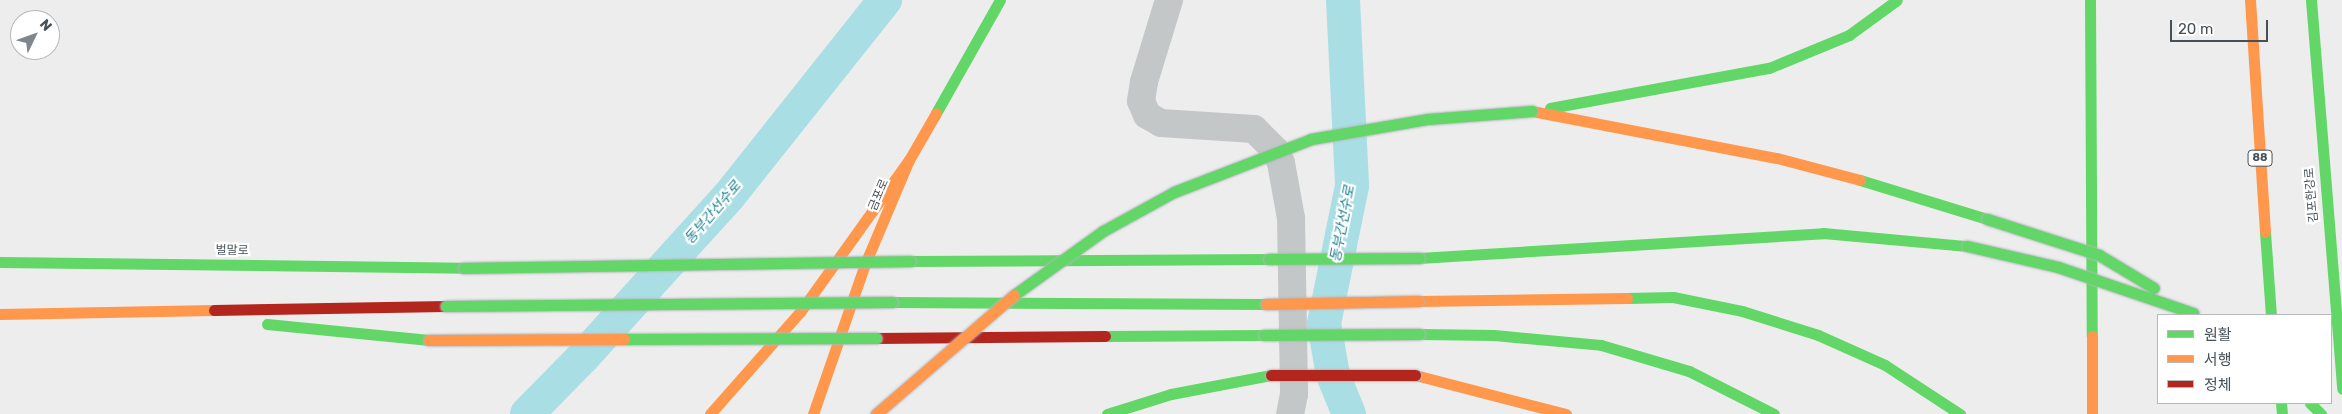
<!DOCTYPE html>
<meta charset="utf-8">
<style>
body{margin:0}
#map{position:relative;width:2342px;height:414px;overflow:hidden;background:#ededed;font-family:Rubik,"Noto Sans KR",sans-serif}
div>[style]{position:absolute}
.canal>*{height:34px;margin:-17px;padding:0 17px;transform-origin:17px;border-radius:17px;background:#aadee5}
.street>*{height:28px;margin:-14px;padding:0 14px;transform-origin:14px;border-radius:14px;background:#c4c7c8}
.fast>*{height:11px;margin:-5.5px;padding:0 5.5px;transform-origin:5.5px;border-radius:5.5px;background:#63d668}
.slow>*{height:11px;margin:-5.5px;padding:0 5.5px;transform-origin:5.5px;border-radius:5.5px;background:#ff974d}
.jam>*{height:11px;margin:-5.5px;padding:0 5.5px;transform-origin:5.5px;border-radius:5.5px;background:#b3261e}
.bridges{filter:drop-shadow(0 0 1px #b2b7bc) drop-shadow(0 0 1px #b2b7bc)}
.fast-bridge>*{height:11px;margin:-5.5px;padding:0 5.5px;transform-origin:5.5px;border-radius:5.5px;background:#63d668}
.slow-bridge>*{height:11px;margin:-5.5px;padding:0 5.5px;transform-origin:5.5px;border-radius:5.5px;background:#ff974d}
.jam-bridge>*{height:11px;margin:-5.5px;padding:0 5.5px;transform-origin:5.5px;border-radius:5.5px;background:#b3261e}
span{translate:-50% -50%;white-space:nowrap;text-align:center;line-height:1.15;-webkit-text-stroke:4.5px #fff;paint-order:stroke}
.shield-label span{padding:1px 4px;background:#fff;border:1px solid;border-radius:4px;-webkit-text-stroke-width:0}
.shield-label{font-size:11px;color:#465057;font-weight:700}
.street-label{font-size:12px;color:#465057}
.water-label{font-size:14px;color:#1a808f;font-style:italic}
.legend{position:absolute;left:2157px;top:314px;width:175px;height:90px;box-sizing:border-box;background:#fff;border:1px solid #b5b9bc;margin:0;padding:6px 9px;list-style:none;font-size:15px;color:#465057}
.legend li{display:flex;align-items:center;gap:10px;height:25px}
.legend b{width:25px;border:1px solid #b5b9bc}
.north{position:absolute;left:10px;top:10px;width:50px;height:50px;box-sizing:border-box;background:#fff;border:1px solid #b5b9bc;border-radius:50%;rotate:48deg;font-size:14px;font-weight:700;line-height:20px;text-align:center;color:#465057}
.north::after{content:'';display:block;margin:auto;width:18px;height:22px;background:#80878c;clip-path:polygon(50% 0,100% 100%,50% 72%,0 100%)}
.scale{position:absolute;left:2170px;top:20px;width:98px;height:22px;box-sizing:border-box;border:2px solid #465057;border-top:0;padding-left:6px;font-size:15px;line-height:18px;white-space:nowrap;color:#465057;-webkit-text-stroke:4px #fff;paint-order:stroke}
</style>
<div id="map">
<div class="canal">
<div style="left:1343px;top:0;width:186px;rotate:87.2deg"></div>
<div style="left:1352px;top:186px;width:141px;rotate:101.5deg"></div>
<div style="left:1324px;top:324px;width:52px;rotate:80deg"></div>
<div style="left:1333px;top:375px;width:42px;rotate:67.7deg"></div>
<div style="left:527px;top:414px;width:80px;rotate:-45.5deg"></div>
<div style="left:583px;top:357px;width:217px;rotate:-47.8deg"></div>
<div style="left:729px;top:196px;width:251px;rotate:-51.5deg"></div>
</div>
<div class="street">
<div style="left:1169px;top:0;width:86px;rotate:107deg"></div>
<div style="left:1144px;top:82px;width:19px;rotate:99deg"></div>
<div style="left:1141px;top:101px;width:15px;rotate:67deg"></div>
<div style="left:1147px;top:115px;width:16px;rotate:30deg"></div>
<div style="left:1161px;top:123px;width:93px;rotate:3.7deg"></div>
<div style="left:1254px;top:129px;width:30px;rotate:45deg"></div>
<div style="left:1275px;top:150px;width:14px;rotate:65deg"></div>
<div style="left:1281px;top:163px;width:56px;rotate:79.7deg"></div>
<div style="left:1291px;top:218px;width:176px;rotate:89deg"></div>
<div style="left:1294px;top:394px;width:20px;rotate:101deg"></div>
</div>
<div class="fast">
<div style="left:2090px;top:0;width:336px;rotate:89.7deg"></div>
<div style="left:2311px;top:0;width:390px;rotate:85.4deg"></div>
<div style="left:1550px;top:108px;width:223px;rotate:-10.4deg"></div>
<div style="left:1769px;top:68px;width:87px;rotate:-22.4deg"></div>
<div style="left:1849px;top:35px;width:59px;rotate:-36.1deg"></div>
<div style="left:936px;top:113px;width:130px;rotate:-60.5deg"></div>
<div style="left:1860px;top:180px;width:133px;rotate:17.1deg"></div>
<div style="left:2265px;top:232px;width:83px;rotate:85.9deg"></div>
<div style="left:1419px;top:258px;width:405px;rotate:-3.5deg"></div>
<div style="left:1823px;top:233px;width:145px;rotate:5.2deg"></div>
<div style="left:910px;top:261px;width:359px;rotate:-0.3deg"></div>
<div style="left:0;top:262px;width:464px;rotate:0.7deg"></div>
<div style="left:1627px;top:298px;width:46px;rotate:-1.2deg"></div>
<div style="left:1673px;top:297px;width:70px;rotate:11.5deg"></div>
<div style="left:1742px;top:311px;width:80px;rotate:17.5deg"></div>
<div style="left:1818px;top:335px;width:73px;rotate:24.1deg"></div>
<div style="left:1885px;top:365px;width:90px;rotate:33.2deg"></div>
<div style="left:892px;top:302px;width:374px;rotate:0.3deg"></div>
<div style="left:267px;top:324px;width:163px;rotate:5.6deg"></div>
<div style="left:1419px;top:334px;width:75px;rotate:0.8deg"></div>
<div style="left:1494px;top:335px;width:107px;rotate:5.3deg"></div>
<div style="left:1601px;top:345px;width:92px;rotate:16.5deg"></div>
<div style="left:1689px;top:371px;width:95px;rotate:26.8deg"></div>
<div style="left:1105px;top:336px;width:159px;rotate:-0.4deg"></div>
<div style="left:2281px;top:403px;width:11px;rotate:85deg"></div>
<div style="left:2310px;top:403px;width:16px;rotate:45deg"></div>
<div style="left:1107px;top:414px;width:67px;rotate:-17.4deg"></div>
<div style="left:1171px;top:394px;width:102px;rotate:-10.8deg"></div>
</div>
<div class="slow">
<div style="left:2250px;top:0;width:232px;rotate:86.3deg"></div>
<div style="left:1532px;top:111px;width:249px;rotate:10.9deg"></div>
<div style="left:1777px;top:158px;width:86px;rotate:14.8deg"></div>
<div style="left:1418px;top:301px;width:209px;rotate:-0.8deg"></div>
<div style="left:0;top:314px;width:214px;rotate:-1.1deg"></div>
<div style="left:2092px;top:336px;width:78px;rotate:90deg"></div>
<div style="left:1415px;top:375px;width:156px;rotate:14.5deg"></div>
<div style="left:710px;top:414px;width:136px;rotate:-48.6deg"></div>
<div style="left:800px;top:312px;width:187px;rotate:-54.4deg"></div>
<div style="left:813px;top:414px;width:159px;rotate:-70.9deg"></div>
<div style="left:865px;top:264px;width:113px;rotate:-67.1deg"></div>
<div style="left:909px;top:160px;width:54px;rotate:-60.1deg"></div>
</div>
<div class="jam">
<div style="left:214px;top:310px;width:232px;rotate:-1deg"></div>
<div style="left:876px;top:338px;width:229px;rotate:-0.5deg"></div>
</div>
<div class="bridges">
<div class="fast-bridge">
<div style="left:1987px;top:219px;width:118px;rotate:17.8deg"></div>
<div style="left:2099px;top:255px;width:64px;rotate:31deg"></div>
<div style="left:1967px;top:246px;width:93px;rotate:13deg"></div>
<div style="left:2058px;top:267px;width:143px;rotate:18.8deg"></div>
<div style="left:1269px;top:259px;width:150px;rotate:-0.4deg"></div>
<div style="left:464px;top:268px;width:446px;rotate:-0.9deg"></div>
<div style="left:1014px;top:295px;width:110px;rotate:-35.7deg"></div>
<div style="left:1103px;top:231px;width:81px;rotate:-28.8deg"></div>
<div style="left:1174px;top:192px;width:147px;rotate:-21.1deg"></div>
<div style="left:1311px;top:139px;width:119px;rotate:-9.7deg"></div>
<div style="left:1428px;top:119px;width:104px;rotate:-4.4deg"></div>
<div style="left:446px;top:306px;width:446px;rotate:-0.5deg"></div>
<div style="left:1264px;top:335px;width:155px;rotate:-0.4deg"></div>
<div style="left:624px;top:339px;width:252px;rotate:-0.2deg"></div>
</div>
<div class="slow-bridge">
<div style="left:1266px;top:304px;width:152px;rotate:-1.1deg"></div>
<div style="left:429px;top:340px;width:195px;rotate:-0.3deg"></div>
<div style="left:876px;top:414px;width:182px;rotate:-40.8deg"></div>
</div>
<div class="jam-bridge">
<div style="left:1271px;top:375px;width:144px"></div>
</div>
</div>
<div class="shield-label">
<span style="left:2260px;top:158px">88</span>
</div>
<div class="street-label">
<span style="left:879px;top:195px;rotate:-67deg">금포로</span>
<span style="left:2312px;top:195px;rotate:-95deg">김포한강로</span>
<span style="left:232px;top:251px;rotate:1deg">벌말로</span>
</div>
<div class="water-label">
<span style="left:713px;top:213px;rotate:-49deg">동부간선수로</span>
<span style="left:1343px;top:224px;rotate:-79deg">동부간선수로</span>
</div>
<ul class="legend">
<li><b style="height:6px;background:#63d668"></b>원활</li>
<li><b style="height:6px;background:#ff974d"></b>서행</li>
<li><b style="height:6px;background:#b3261e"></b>정체</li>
</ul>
<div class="north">N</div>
<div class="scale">20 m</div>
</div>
